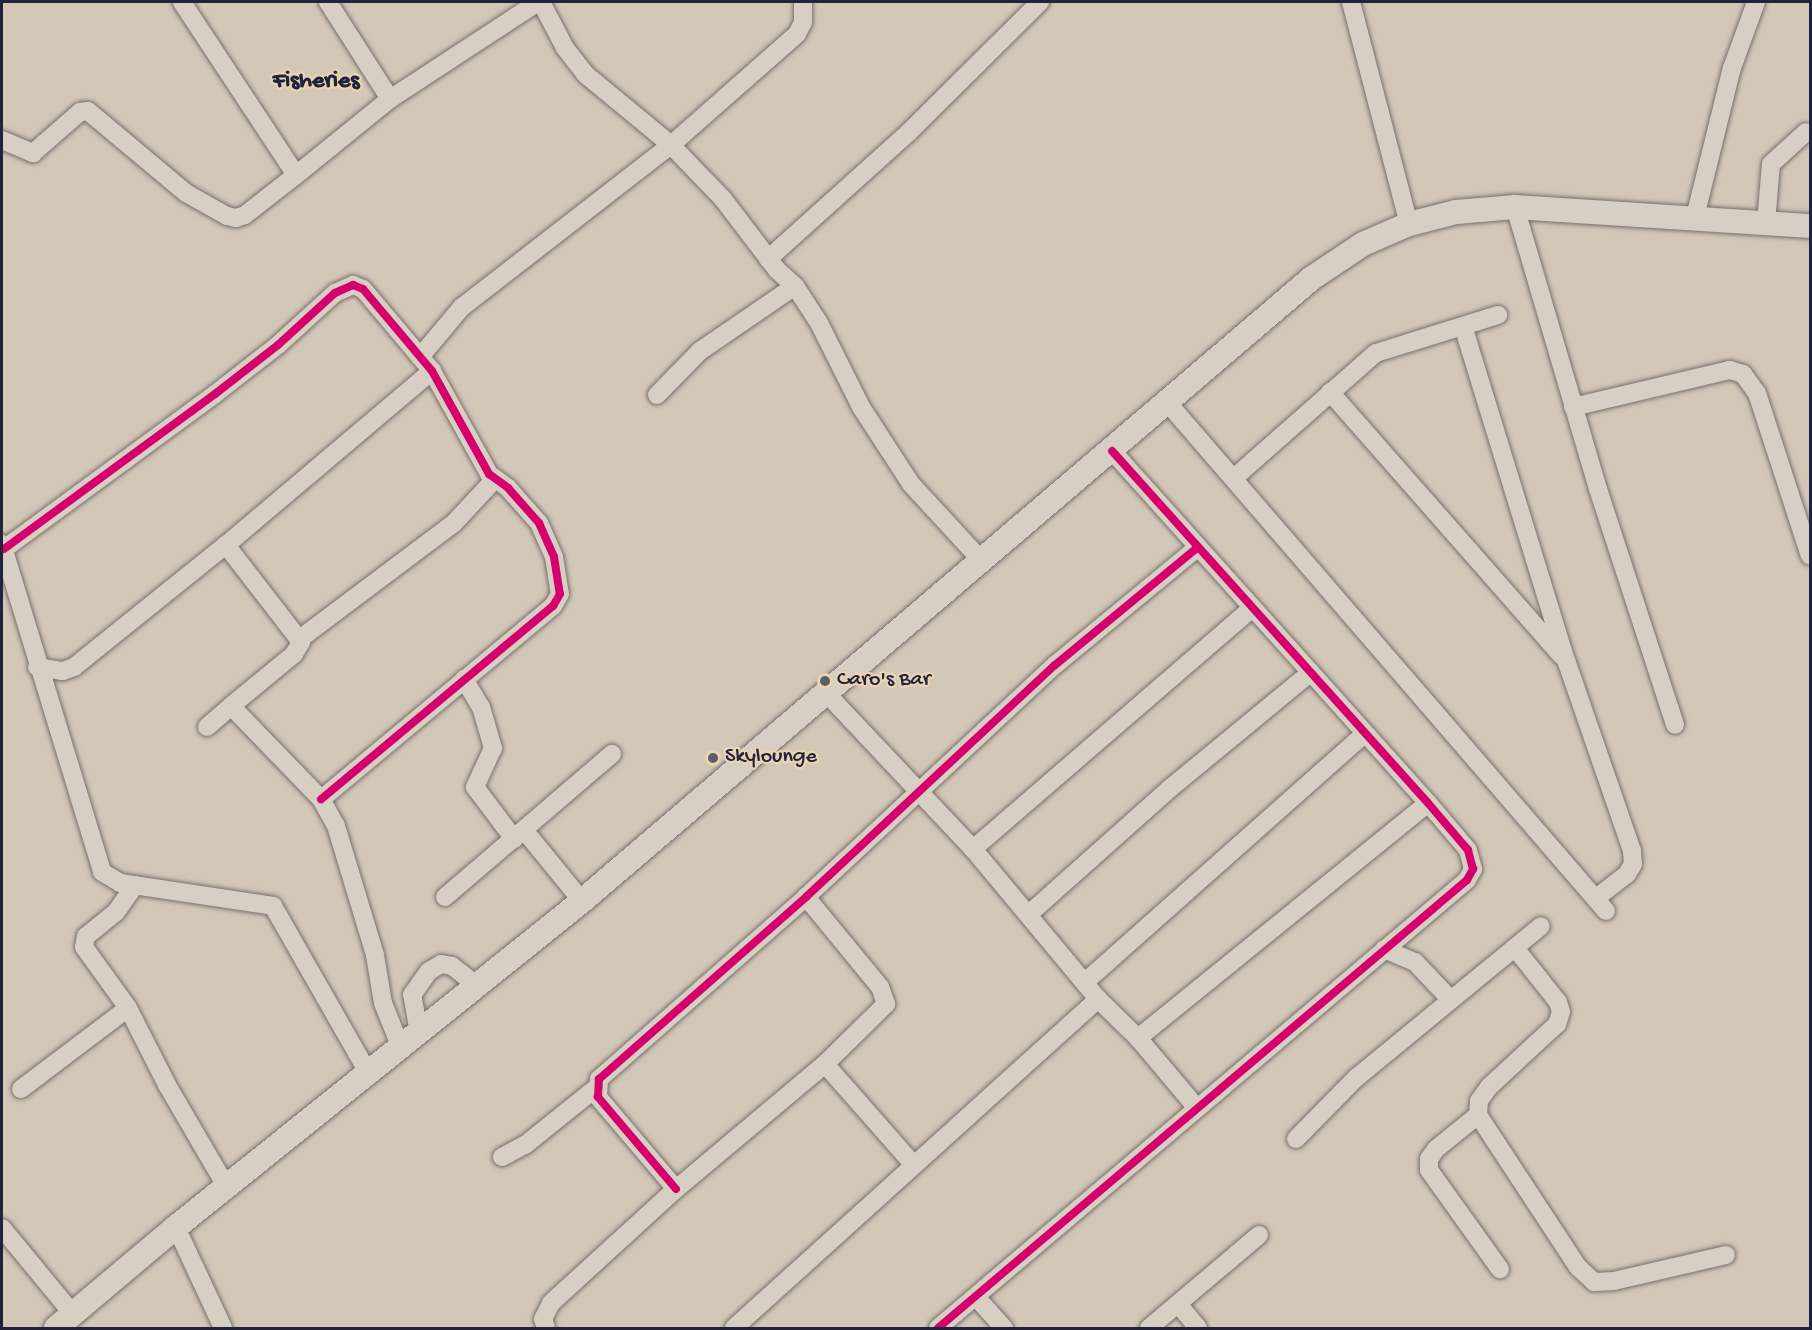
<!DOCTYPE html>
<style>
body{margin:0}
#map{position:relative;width:1812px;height:1330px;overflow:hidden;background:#d3c7b7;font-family:"Gochi Hand",sans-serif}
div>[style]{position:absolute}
.roads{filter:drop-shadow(0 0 2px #76716e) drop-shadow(0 0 2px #76716e)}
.minor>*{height:18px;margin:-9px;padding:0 9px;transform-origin:9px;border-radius:9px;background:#d7cfc3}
.major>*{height:24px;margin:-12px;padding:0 12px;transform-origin:12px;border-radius:12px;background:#d7cfc3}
.cycleway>*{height:8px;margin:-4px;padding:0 4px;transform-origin:4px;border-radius:4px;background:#d6006c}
.dots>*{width:16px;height:16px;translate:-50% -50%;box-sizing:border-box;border:3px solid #ead3b3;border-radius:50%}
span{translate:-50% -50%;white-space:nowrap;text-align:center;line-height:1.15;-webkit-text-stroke:4.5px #ead3b3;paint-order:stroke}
.poi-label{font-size:22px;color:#22223b}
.left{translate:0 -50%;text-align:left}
.neighbourhood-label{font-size:24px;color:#22223b;font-weight:700}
.frame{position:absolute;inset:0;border:3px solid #22223b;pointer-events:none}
</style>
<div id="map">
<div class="roads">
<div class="minor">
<div style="left:328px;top:2px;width:115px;rotate:57.4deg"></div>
<div style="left:390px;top:99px;width:177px;rotate:-33.2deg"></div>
<div style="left:541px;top:2px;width:52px;rotate:62.4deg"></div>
<div style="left:565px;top:48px;width:33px;rotate:52deg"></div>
<div style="left:585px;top:74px;width:112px;rotate:39.5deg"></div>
<div style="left:671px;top:145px;width:75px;rotate:46.1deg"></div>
<div style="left:723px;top:199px;width:89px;rotate:52.7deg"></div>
<div style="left:777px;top:270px;width:24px;rotate:42deg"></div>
<div style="left:795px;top:286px;width:44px;rotate:57deg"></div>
<div style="left:819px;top:323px;width:94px;rotate:63.4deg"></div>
<div style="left:861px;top:407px;width:92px;rotate:57deg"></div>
<div style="left:911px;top:484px;width:102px;rotate:47.4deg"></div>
<div style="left:1351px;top:2px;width:229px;rotate:75.4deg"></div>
<div style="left:2px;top:140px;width:34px;rotate:23deg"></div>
<div style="left:33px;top:153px;width:62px;rotate:-41.1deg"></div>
<div style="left:80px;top:112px;width:8px;rotate:-7deg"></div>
<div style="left:88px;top:111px;width:128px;rotate:39.9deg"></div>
<div style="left:186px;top:193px;width:47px;rotate:29.3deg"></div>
<div style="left:227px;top:216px;width:9px;rotate:13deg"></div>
<div style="left:236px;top:218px;width:9px;rotate:-18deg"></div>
<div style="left:245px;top:215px;width:65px;rotate:-38.1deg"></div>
<div style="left:296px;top:175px;width:207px;rotate:-123.4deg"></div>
<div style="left:296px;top:175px;width:121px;rotate:-39deg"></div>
<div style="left:1515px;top:207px;width:294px;rotate:73.6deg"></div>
<div style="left:1598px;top:489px;width:248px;rotate:71.9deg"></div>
<div style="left:1694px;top:221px;width:158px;rotate:-76.1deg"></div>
<div style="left:1732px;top:68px;width:70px;rotate:-70deg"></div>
<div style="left:1766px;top:223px;width:59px;rotate:-85.2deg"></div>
<div style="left:1771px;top:164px;width:47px;rotate:-42.4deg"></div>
<div style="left:768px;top:259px;width:190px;rotate:-42deg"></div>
<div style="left:909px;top:132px;width:185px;rotate:-44.8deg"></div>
<div style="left:1463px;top:326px;width:350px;rotate:72.9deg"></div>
<div style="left:1566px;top:660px;width:202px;rotate:70.9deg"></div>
<div style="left:1632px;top:851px;width:13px;rotate:86deg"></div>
<div style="left:1633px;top:864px;width:12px;rotate:121deg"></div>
<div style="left:1627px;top:874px;width:39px;rotate:142deg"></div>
<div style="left:420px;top:357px;width:65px;rotate:-50deg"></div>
<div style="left:462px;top:307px;width:264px;rotate:-37.8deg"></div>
<div style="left:671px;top:145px;width:168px;rotate:-41.4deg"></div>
<div style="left:797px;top:34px;width:13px;rotate:-63deg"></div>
<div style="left:803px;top:22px;width:20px;rotate:-90deg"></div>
<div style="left:1330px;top:392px;width:351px;rotate:48.7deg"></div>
<div style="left:657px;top:395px;width:62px;rotate:-45.7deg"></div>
<div style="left:700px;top:351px;width:115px;rotate:-34.4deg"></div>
<div style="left:1167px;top:402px;width:672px;rotate:49.22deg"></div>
<div style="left:1573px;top:407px;width:161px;rotate:-13.3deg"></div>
<div style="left:1730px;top:370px;width:14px;rotate:17deg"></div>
<div style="left:1743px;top:374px;width:24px;rotate:54deg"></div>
<div style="left:1757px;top:393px;width:171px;rotate:72deg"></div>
<div style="left:1234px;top:478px;width:189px;rotate:-41.4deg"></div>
<div style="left:1376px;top:353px;width:128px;rotate:-17.3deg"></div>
<div style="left:2px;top:544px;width:343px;rotate:73deg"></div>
<div style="left:102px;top:872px;width:21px;rotate:31deg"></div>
<div style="left:120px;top:883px;width:155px;rotate:8.5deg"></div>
<div style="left:273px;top:906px;width:193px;rotate:60.3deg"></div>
<div style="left:4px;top:549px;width:262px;rotate:-36.3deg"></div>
<div style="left:215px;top:394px;width:80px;rotate:-37.9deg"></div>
<div style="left:278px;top:345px;width:77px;rotate:-42.4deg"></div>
<div style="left:335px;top:293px;width:20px;rotate:-24deg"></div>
<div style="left:353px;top:285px;width:11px;rotate:22deg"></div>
<div style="left:363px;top:289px;width:107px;rotate:49.9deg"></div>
<div style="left:432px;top:371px;width:118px;rotate:61deg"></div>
<div style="left:489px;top:474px;width:24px;rotate:36deg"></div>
<div style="left:508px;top:488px;width:47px;rotate:48.5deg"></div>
<div style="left:539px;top:523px;width:37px;rotate:66deg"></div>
<div style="left:554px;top:557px;width:37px;rotate:81deg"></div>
<div style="left:560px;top:594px;width:14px;rotate:120deg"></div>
<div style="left:553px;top:606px;width:302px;rotate:140.2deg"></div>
<div style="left:301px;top:638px;width:191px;rotate:-36.9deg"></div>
<div style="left:454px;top:523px;width:60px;rotate:-47deg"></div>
<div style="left:37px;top:667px;width:26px;rotate:9deg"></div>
<div style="left:63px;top:671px;width:12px;rotate:-20deg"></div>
<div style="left:74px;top:667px;width:195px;rotate:-38.8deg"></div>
<div style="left:464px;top:679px;width:33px;rotate:59deg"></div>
<div style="left:481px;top:707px;width:43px;rotate:73.7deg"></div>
<div style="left:493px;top:748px;width:43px;rotate:114.8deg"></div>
<div style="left:475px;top:787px;width:65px;rotate:53.1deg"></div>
<div style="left:826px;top:693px;width:214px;rotate:46.7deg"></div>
<div style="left:973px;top:849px;width:195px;rotate:50.2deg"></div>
<div style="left:1098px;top:999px;width:56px;rotate:44.3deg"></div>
<div style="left:1138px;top:1038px;width:92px;rotate:49.9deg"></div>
<div style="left:207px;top:727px;width:32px;rotate:-41deg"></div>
<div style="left:524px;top:830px;width:92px;rotate:50.8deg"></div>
<div style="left:973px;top:849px;width:369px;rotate:-40.8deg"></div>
<div style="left:135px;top:885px;width:33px;rotate:125deg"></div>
<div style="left:116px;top:912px;width:38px;rotate:141deg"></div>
<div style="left:86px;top:936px;width:11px;rotate:100deg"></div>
<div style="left:84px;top:947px;width:75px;rotate:54.2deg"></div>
<div style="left:128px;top:1008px;width:86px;rotate:63.1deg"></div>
<div style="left:167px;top:1085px;width:117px;rotate:59.7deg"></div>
<div style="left:445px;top:897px;width:220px;rotate:-40.6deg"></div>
<div style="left:1029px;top:914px;width:186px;rotate:-41.7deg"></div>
<div style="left:1168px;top:790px;width:185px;rotate:-39.5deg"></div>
<div style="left:1515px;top:948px;width:69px;rotate:51.5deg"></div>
<div style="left:1558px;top:1002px;width:10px;rotate:73deg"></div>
<div style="left:1561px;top:1012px;width:13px;rotate:108deg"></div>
<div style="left:1557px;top:1024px;width:93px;rotate:137.2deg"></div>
<div style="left:1489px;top:1087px;width:17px;rotate:126deg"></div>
<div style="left:1479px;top:1101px;width:14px;rotate:94deg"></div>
<div style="left:1478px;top:1115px;width:182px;rotate:56.7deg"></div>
<div style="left:1578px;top:1267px;width:22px;rotate:43deg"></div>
<div style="left:1594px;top:1282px;width:20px;rotate:-3deg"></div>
<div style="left:1614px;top:1281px;width:115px;rotate:-13.1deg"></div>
<div style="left:1384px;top:949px;width:34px;rotate:23deg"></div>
<div style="left:1415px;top:962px;width:51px;rotate:46.6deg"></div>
<div style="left:1085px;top:982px;width:373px;rotate:-41.6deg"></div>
<div style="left:419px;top:1033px;width:39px;rotate:-100deg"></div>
<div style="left:412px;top:995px;width:29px;rotate:-55deg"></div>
<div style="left:429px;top:971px;width:14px;rotate:-30deg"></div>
<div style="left:441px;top:964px;width:11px;rotate:10deg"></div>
<div style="left:452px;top:966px;width:33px;rotate:38deg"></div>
<div style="left:1138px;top:1038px;width:373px;rotate:-39deg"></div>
<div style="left:401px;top:1048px;width:48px;rotate:-111.8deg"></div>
<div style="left:383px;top:1003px;width:49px;rotate:-99.5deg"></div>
<div style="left:375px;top:955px;width:135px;rotate:-106.8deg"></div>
<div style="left:336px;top:826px;width:31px;rotate:-119deg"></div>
<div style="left:321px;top:799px;width:129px;rotate:-134.1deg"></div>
<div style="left:231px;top:706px;width:82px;rotate:-39.5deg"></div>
<div style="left:294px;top:654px;width:14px;rotate:-60deg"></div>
<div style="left:301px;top:642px;width:123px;rotate:-127.7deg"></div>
<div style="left:226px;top:545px;width:270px;rotate:-40.2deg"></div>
<div style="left:825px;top:1064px;width:133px;rotate:48.7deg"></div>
<div style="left:21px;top:1089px;width:134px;rotate:-37.1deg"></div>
<div style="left:1478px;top:1115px;width:54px;rotate:141deg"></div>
<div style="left:1436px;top:1149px;width:12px;rotate:125deg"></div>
<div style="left:1429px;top:1159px;width:11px;rotate:90deg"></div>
<div style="left:1429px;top:1170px;width:122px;rotate:54.4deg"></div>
<div style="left:1296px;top:1139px;width:86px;rotate:-45.5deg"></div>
<div style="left:1356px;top:1078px;width:239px;rotate:-39.4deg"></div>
<div style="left:502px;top:1157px;width:26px;rotate:-28deg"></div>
<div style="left:525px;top:1145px;width:91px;rotate:-38.8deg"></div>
<div style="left:676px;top:1189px;width:121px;rotate:-130.3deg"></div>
<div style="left:598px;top:1097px;width:18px;rotate:-87deg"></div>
<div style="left:599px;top:1079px;width:276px;rotate:-41.3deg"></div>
<div style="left:806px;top:897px;width:340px;rotate:-43deg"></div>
<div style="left:1055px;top:665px;width:184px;rotate:-39.5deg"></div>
<div style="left:176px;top:1227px;width:111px;rotate:65deg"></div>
<div style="left:2px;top:1228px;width:112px;rotate:50.5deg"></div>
<div style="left:976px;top:1297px;width:42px;rotate:47.9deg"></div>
<div style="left:1178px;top:1304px;width:31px;rotate:50deg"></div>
<div style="left:546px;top:1328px;width:9px;rotate:-108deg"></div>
<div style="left:543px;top:1319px;width:18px;rotate:-63deg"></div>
<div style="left:551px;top:1303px;width:169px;rotate:-42.4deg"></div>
<div style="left:676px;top:1189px;width:194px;rotate:-40deg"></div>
<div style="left:825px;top:1064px;width:86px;rotate:-44.5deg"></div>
<div style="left:886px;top:1004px;width:18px;rotate:-109deg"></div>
<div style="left:880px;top:987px;width:117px;rotate:-129.4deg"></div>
<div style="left:734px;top:1328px;width:491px;rotate:-42.1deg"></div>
<div style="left:938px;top:1328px;width:693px;rotate:-40.26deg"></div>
<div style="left:1467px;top:880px;width:13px;rotate:-61deg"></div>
<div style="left:1473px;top:869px;width:20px;rotate:-105deg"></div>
<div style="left:1468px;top:850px;width:62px;rotate:-130.4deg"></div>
<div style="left:1428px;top:803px;width:473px;rotate:-131.9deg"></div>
<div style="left:1149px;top:1328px;width:144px;rotate:-40.2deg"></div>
</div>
<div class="major">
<div style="left:56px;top:1328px;width:157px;rotate:-40.1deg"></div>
<div style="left:176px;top:1227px;width:521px;rotate:-38.76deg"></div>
<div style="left:582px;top:901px;width:960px;rotate:-40.48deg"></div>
<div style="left:1312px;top:278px;width:61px;rotate:-33.7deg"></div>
<div style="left:1363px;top:244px;width:50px;rotate:-23.5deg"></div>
<div style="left:1409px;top:224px;width:49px;rotate:-14.3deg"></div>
<div style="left:1456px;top:212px;width:59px;rotate:-4.8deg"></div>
<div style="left:1515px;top:207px;width:296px;rotate:3.7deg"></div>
</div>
</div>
<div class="cycleway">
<div style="left:4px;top:549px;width:262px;rotate:-36.3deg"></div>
<div style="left:215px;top:394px;width:80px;rotate:-37.9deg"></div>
<div style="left:278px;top:345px;width:77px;rotate:-42.4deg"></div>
<div style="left:335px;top:293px;width:20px;rotate:-24deg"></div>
<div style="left:353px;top:285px;width:11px;rotate:22deg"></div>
<div style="left:363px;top:289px;width:107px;rotate:49.9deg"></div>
<div style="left:432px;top:371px;width:118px;rotate:61deg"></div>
<div style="left:489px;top:474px;width:24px;rotate:36deg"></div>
<div style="left:508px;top:488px;width:47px;rotate:48.5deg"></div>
<div style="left:539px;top:523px;width:37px;rotate:66deg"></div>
<div style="left:554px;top:557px;width:37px;rotate:81deg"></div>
<div style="left:560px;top:594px;width:14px;rotate:120deg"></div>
<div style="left:553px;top:606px;width:302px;rotate:140.2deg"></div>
<div style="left:676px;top:1189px;width:121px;rotate:-130.3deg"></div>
<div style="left:598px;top:1097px;width:18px;rotate:-87deg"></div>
<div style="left:599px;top:1079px;width:276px;rotate:-41.3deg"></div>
<div style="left:806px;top:897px;width:340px;rotate:-43deg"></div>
<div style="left:1055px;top:665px;width:184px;rotate:-39.5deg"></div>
<div style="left:938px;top:1328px;width:693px;rotate:-40.26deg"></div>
<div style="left:1467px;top:880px;width:13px;rotate:-61deg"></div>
<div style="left:1473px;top:869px;width:20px;rotate:-105deg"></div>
<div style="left:1468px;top:850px;width:62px;rotate:-130.4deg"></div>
<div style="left:1428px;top:803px;width:473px;rotate:-131.9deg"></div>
</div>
<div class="dots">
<div style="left:825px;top:681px;background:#605c66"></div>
<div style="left:713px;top:758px;background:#605c66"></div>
</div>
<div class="poi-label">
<span class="left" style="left:837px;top:681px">Caro's Bar</span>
<span class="left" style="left:725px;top:758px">Skylounge</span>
</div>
<div class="neighbourhood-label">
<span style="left:316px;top:82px">Fisheries</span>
</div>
<div class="frame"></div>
</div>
